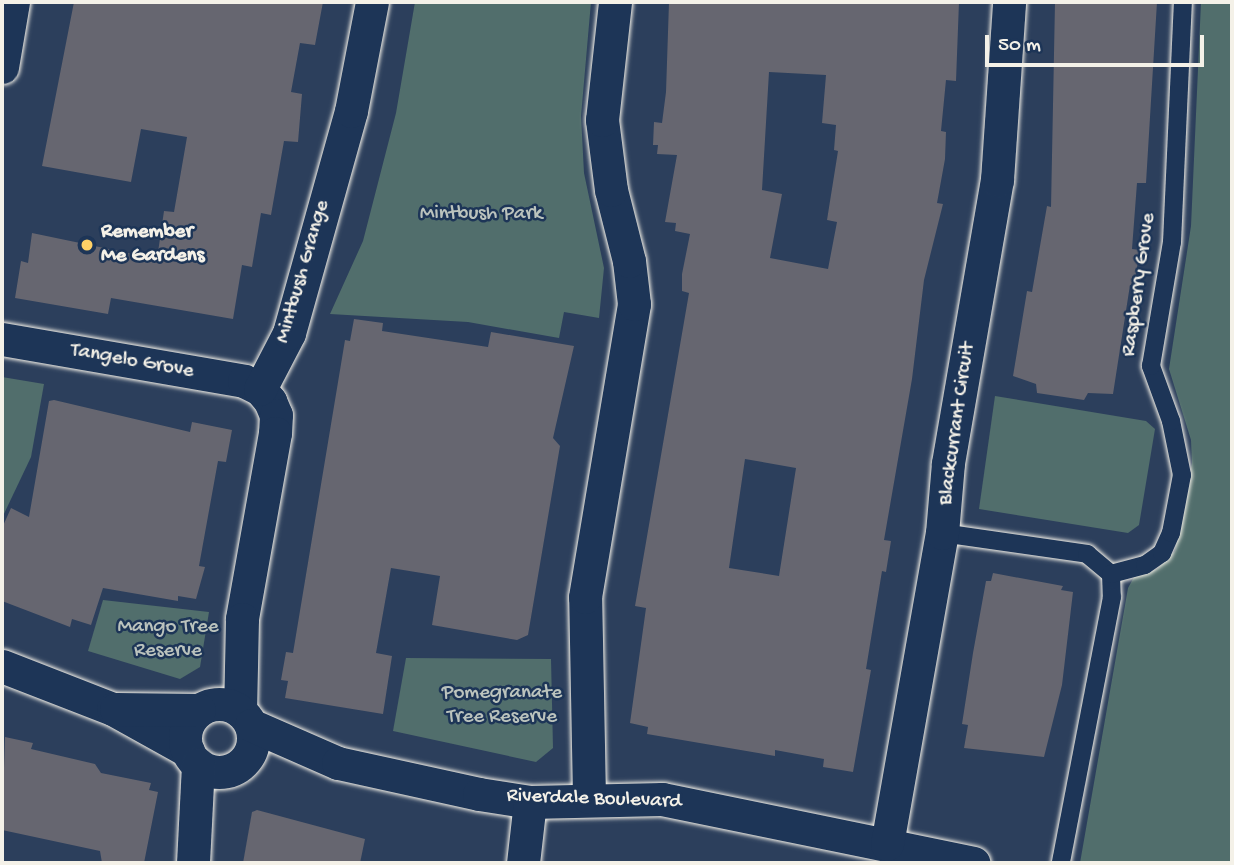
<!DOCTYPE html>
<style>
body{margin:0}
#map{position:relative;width:1234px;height:865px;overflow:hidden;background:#2c3f5c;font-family:"Gochi Hand",sans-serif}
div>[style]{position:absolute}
.green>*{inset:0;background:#516e6c}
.building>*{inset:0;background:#666670}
.roads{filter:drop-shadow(0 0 2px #f4f1e8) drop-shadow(0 0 2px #f4f1e8)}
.lane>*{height:18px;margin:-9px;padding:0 9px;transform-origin:9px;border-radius:9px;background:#1d3557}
.street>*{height:33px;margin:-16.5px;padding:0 16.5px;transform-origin:16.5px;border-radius:16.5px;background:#1d3557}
.street>.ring{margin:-16.5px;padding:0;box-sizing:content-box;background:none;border:33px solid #1d3557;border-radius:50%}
.dots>*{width:19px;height:19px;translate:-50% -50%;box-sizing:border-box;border:4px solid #1d3557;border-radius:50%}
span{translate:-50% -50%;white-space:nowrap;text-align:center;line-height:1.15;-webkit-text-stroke:5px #1d3557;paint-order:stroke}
.park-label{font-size:21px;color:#bbc3bd}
.poi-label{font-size:21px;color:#f4f1e8;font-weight:700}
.left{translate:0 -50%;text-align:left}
.street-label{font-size:21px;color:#f4f1e8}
.frame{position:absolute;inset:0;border:4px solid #f4f1e8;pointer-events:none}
.scale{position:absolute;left:985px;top:35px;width:219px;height:32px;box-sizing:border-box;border:4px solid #f4f1e8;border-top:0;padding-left:9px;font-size:21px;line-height:24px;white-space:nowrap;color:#f4f1e8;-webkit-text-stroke:5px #1d3557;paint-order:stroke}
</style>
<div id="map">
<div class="green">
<div style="clip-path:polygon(415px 2px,591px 2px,581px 116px,584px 173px,604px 268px,599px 318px,564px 312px,559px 338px,468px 322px,330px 314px,363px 241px,396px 113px)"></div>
<div style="clip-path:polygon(1201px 2px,1232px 2px,1232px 863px,1080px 863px,1128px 588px,1134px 577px,1157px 569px,1175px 551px,1192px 463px,1191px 440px,1169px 369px,1191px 226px)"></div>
<div style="clip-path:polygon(2px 377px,44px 384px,31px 457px,2px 518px)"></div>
<div style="clip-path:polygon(995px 396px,1146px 421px,1155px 429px,1139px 525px,1128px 533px,979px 509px)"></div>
<div style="clip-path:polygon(103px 600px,209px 612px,200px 667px,180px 679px,88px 651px)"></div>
<div style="clip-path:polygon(406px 658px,551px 659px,553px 748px,536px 762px,393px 731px)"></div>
</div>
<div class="building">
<div style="clip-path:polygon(74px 2px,323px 2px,315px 45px,300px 43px,291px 92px,302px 94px,298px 142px,284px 141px,271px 215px,261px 213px,252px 267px,242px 265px,233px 319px,111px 298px,108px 314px,15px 298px,21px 261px,28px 263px,32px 233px,157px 259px,164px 211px,174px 212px,187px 137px,141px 129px,131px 182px,42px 166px)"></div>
<div style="clip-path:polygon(evenodd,669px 2px,959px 2px,956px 81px,946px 80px,941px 131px,946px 132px,945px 159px,937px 203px,943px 204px,924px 280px,912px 379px,884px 540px,891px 541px,886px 572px,882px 571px,866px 669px,871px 670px,853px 772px,823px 767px,824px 759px,775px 750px,775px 756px,647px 734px,648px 727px,630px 723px,646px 608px,635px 606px,689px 293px,682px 291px,682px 274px,690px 234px,675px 231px,676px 223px,665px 222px,677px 155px,657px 154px,658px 145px,653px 145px,654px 122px,662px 123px,666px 92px,669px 2px,769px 72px,826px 75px,822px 123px,836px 125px,834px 150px,838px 151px,827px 220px,837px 222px,828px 269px,770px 258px,782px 194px,762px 190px,769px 72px,669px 2px,745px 459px,796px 468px,779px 576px,729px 568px,745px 459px)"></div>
<div style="clip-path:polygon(1055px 2px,1157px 2px,1146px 183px,1137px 183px,1132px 249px,1140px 250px,1134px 285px,1130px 285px,1113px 394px,1088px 393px,1084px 400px,1037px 393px,1036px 384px,1013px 376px,1027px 291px,1032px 292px,1047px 206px,1051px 207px)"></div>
<div style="clip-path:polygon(354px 319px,383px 323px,382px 331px,488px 347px,491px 332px,574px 346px,553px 438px,560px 446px,528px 635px,517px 640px,432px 625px,440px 576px,391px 568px,376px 653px,392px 656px,383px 714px,285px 698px,288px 681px,281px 680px,286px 652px,293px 653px,345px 340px,350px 341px)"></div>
<div style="clip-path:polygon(54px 400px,190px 432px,192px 422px,232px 430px,226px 462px,218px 461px,199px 566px,205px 567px,196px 599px,178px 596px,178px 601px,103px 588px,91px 625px,72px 619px,70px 627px,2px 601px,2px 528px,11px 508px,29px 517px,49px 401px)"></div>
<div style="clip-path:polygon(993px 573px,1063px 586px,1061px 590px,1073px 592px,1062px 685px,1044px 757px,964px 748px,968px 725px,962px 724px,973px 653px,986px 581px,991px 581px)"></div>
<div style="clip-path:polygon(5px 737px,33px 743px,31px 749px,95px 764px,101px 773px,151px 783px,149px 790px,158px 792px,144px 863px,102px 863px,100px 851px,2px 830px)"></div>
<div style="clip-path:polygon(257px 810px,365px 839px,360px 863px,243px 863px,252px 812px)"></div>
</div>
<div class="roads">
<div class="lane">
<div style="left:942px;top:533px;width:147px;rotate:8.2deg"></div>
<div style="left:1087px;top:554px;width:31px;rotate:40deg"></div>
<div style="left:1111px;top:574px;width:23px;rotate:88deg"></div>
<div style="left:1112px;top:597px;width:271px;rotate:100.9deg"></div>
<div style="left:1111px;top:574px;width:35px;rotate:-15deg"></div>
<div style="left:1145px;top:565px;width:21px;rotate:-35deg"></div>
<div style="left:1162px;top:553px;width:22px;rotate:-66deg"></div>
<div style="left:1171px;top:533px;width:59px;rotate:-79.3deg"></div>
<div style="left:1182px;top:475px;width:55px;rotate:-101.5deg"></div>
<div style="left:1171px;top:421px;width:59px;rotate:-110deg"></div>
<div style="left:1151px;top:366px;width:126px;rotate:-80.4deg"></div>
<div style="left:1172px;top:242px;width:240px;rotate:-87.4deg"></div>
</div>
<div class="street">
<div style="left:2px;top:67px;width:66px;rotate:-80.4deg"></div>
<div style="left:2px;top:339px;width:246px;rotate:9.8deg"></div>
<div style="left:244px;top:381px;width:18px;rotate:27deg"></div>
<div style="left:260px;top:389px;width:16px;rotate:50deg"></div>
<div style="left:270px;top:401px;width:15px;rotate:67deg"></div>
<div style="left:276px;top:415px;width:18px;rotate:93deg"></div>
<div style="left:275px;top:433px;width:189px;rotate:100.1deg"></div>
<div style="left:242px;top:619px;width:92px;rotate:91.2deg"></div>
<div style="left:260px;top:389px;width:63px;rotate:-62.6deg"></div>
<div style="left:289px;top:333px;width:230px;rotate:-74.4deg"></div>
<div style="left:351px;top:111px;width:111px;rotate:-79.1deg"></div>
<div style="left:2px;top:666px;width:119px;rotate:21.2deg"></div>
<div style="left:113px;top:709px;width:86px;rotate:29.2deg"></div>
<div class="ring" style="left:185px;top:704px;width:35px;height:35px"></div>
<div style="left:116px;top:709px;width:83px;rotate:0.7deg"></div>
<div style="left:251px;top:725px;width:95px;rotate:23.6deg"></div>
<div style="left:338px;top:763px;width:144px;rotate:12.4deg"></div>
<div style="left:479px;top:794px;width:52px;rotate:8.9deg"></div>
<div style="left:530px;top:802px;width:132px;rotate:-1.3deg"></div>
<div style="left:662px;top:799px;width:318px;rotate:11.6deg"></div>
<div style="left:589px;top:797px;width:200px;rotate:-91.1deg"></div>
<div style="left:585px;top:597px;width:297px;rotate:-80.5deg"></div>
<div style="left:634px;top:304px;width:43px;rotate:-96.6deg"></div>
<div style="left:629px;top:261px;width:73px;rotate:-104.2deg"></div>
<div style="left:611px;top:190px;width:71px;rotate:-97.3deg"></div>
<div style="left:602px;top:120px;width:119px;rotate:-83.7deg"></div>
<div style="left:887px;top:844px;width:316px;rotate:-80deg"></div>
<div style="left:942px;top:533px;width:70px;rotate:-85.1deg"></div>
<div style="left:948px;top:463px;width:287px;rotate:-80.2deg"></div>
<div style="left:997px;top:180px;width:178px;rotate:-86.1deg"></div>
<div style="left:193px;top:863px;width:99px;rotate:-87.1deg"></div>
<div style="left:523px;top:863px;width:61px;rotate:-83.5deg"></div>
</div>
</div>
<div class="dots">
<div style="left:87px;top:245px;background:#ffd166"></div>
</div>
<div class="park-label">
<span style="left:481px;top:215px">Mintbush Park</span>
<span style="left:168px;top:640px">Mango Tree<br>Reserve</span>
<span style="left:502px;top:706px">Pomegranate<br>Tree Reserve</span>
</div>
<div class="poi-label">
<span class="left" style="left:101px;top:245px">Remember<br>Me Gardens</span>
</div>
<div class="street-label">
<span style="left:304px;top:272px;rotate:-74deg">Mintbush Grange</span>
<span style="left:1140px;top:285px;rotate:-82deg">Raspberry Grove</span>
<span style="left:132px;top:362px;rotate:10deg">Tangelo Grove</span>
<span style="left:958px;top:424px;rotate:-82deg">Blackcurrant Circuit</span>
<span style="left:594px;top:800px;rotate:2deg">Riverdale Boulevard</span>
</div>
<div class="frame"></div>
<div class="scale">50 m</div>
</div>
